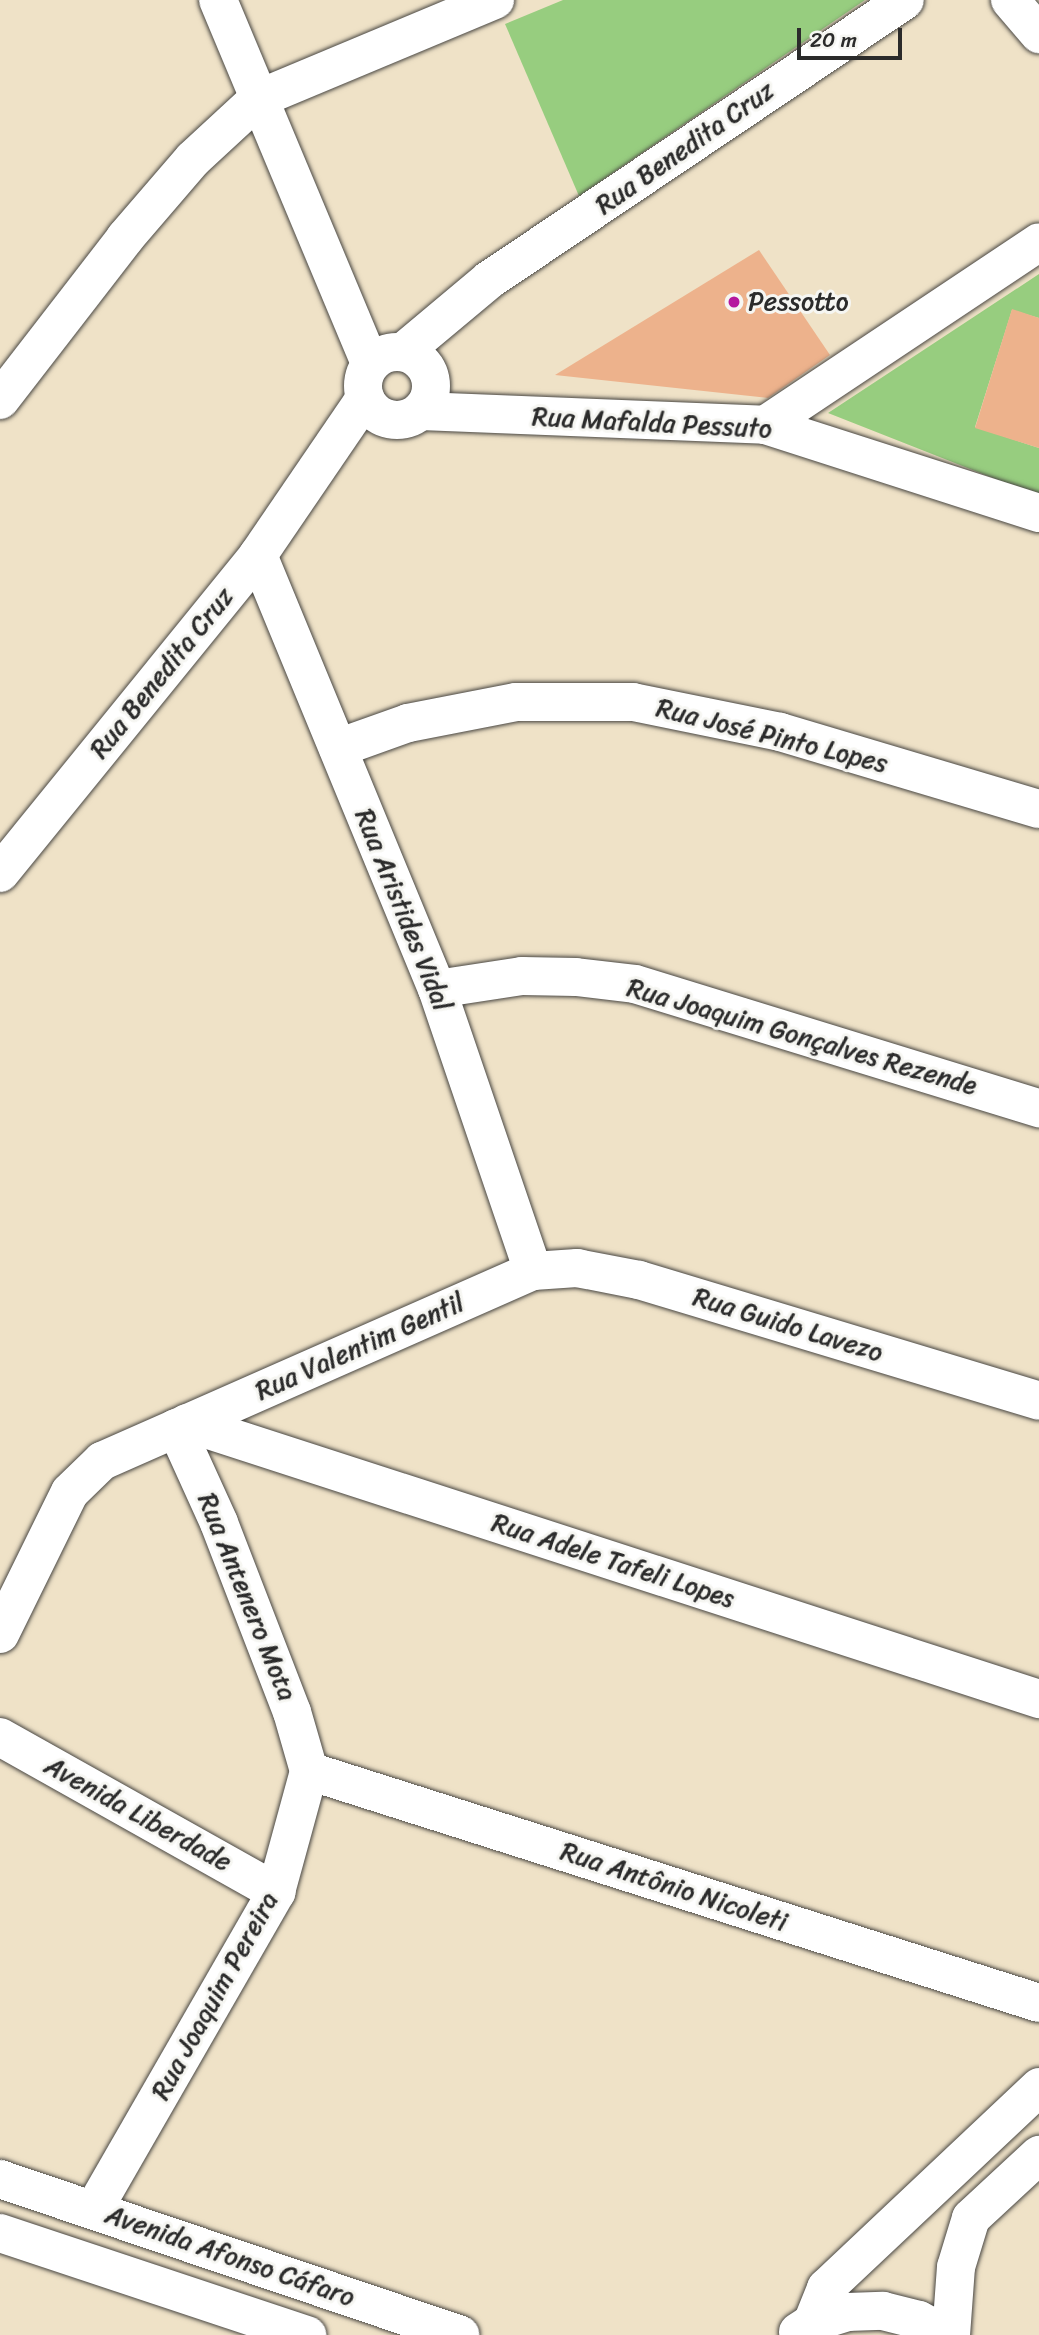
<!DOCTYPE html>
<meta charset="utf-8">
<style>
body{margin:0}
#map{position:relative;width:1039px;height:2335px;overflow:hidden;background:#efe2c7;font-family:Sriracha,sans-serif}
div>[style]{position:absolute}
.green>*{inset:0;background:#97cd7f}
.building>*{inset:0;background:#edb28c}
.roads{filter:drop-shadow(0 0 2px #484642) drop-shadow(0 0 2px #484642)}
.minor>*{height:38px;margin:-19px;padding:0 19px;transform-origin:19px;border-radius:19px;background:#fff}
.minor>.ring{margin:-19px;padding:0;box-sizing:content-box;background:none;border:38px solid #fff;border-radius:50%}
.dots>*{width:19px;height:19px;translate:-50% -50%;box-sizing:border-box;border:4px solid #f6f6f2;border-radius:50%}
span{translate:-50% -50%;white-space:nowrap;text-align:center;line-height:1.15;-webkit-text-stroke:6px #f6f6f2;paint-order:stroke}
.street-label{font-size:26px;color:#2b2b2b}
.poi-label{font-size:26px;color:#2b2b2b}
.left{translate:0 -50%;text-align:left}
.scale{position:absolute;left:797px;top:28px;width:105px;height:32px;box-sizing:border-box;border:4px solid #2b2b2b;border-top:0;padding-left:9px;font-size:21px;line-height:24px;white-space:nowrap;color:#2b2b2b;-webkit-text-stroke:5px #f6f6f2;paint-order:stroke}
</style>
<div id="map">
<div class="green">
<div style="clip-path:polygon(563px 0,865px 0,579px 196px,505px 24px)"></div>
<div style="clip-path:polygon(1039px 274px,1039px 318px,1012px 310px,975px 427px,1039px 448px,1039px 493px,998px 480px,828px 413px)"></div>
</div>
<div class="building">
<div style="clip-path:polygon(759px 250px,830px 355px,768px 398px,555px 375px)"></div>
<div style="clip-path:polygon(1012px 309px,1039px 318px,1039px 448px,975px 428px)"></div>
</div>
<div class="roads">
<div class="minor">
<div style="left:218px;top:0;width:394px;rotate:67.3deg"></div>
<div style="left:1010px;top:0;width:45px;rotate:49.5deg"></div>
<div class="ring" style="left:363px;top:352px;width:30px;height:30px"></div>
<div style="left:403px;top:352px;width:112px;rotate:-39.9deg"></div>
<div style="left:489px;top:280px;width:501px;rotate:-33.94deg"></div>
<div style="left:0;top:400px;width:205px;rotate:-52.3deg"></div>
<div style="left:125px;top:238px;width:104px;rotate:-49.3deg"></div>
<div style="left:193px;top:159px;width:88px;rotate:-42.7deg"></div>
<div style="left:258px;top:99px;width:257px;rotate:-22.7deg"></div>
<div style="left:421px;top:411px;width:344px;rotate:2.3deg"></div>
<div style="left:765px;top:425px;width:288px;rotate:17.8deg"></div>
<div style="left:765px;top:425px;width:329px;rotate:-33.7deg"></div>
<div style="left:258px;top:555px;width:469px;rotate:67.6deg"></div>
<div style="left:437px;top:989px;width:298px;rotate:71.2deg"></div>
<div style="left:338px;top:748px;width:74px;rotate:-19.7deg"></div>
<div style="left:408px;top:723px;width:110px;rotate:-11deg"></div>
<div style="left:516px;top:702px;width:117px"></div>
<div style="left:633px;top:702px;width:150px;rotate:11.5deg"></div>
<div style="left:780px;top:732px;width:270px;rotate:16.6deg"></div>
<div style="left:0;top:873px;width:409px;rotate:-50.9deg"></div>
<div style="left:258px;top:555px;width:190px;rotate:-55.7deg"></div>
<div style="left:437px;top:989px;width:86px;rotate:-8.7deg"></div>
<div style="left:522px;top:976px;width:54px;rotate:1.1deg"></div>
<div style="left:576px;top:977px;width:59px;rotate:6.8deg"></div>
<div style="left:635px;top:984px;width:423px;rotate:17.1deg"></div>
<div style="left:187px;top:1423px;width:896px;rotate:17.95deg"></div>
<div style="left:176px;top:1428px;width:104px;rotate:65.6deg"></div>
<div style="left:219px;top:1523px;width:203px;rotate:68.9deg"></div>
<div style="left:292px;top:1712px;width:61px;rotate:73.9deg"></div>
<div style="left:0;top:1634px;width:158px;rotate:-63.8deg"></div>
<div style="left:70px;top:1492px;width:45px;rotate:-44.1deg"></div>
<div style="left:102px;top:1461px;width:471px;rotate:-23.8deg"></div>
<div style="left:533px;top:1271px;width:44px;rotate:-3.9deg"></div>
<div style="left:577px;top:1268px;width:63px;rotate:11deg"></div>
<div style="left:639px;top:1280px;width:418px;rotate:16.8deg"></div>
<div style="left:0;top:1737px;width:317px;rotate:29.3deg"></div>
<div style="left:309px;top:1771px;width:766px;rotate:17.63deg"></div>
<div style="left:0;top:2179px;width:486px;rotate:18.7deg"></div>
<div style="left:94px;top:2209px;width:366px;rotate:-60.1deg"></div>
<div style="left:276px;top:1892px;width:125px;rotate:-74.7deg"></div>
<div style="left:0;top:2233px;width:324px;rotate:18.4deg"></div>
<div style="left:812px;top:2323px;width:38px;rotate:-68deg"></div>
<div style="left:826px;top:2288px;width:293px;rotate:-43.3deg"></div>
<div style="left:798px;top:2332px;width:17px;rotate:-33deg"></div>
<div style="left:812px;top:2323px;width:37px;rotate:-17deg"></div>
<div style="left:847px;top:2312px;width:36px;rotate:-2deg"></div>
<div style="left:883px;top:2311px;width:37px;rotate:14deg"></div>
<div style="left:919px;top:2320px;width:32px;rotate:28deg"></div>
<div style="left:951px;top:2335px;width:68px;rotate:-85.8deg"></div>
<div style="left:956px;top:2267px;width:51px;rotate:-73deg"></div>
<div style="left:971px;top:2218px;width:93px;rotate:-42.8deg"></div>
</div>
</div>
<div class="dots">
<div style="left:734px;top:302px;background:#b5179e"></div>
</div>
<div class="street-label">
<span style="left:685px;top:148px;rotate:-35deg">Rua Benedita Cruz</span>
<span style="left:652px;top:423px;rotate:3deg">Rua Mafalda Pessuto</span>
<span style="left:162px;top:673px;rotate:-51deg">Rua Benedita Cruz</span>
<span style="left:772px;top:736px;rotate:14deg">Rua José Pinto Lopes</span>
<span style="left:403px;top:910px;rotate:68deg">Rua Aristides Vidal</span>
<span style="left:802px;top:1037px;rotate:16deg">Rua Joaquim Gonçalves Rezende</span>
<span style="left:788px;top:1325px;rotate:17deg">Rua Guido Lavezo</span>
<span style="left:360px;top:1347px;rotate:-24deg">Rua Valentim Gentil</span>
<span style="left:613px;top:1561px;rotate:18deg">Rua Adele Tafeli Lopes</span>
<span style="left:247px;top:1597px;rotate:68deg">Rua Antenero Mota</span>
<span style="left:138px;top:1814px;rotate:29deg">Avenida Liberdade</span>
<span style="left:674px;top:1887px;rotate:18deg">Rua Antônio Nicoleti</span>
<span style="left:215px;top:1996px;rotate:-61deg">Rua Joaquim Pereira</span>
<span style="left:230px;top:2256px;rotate:19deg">Avenida Afonso Cáfaro</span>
</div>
<div class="poi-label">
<span class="left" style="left:748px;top:302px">Pessotto</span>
</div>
<div class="scale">20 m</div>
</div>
